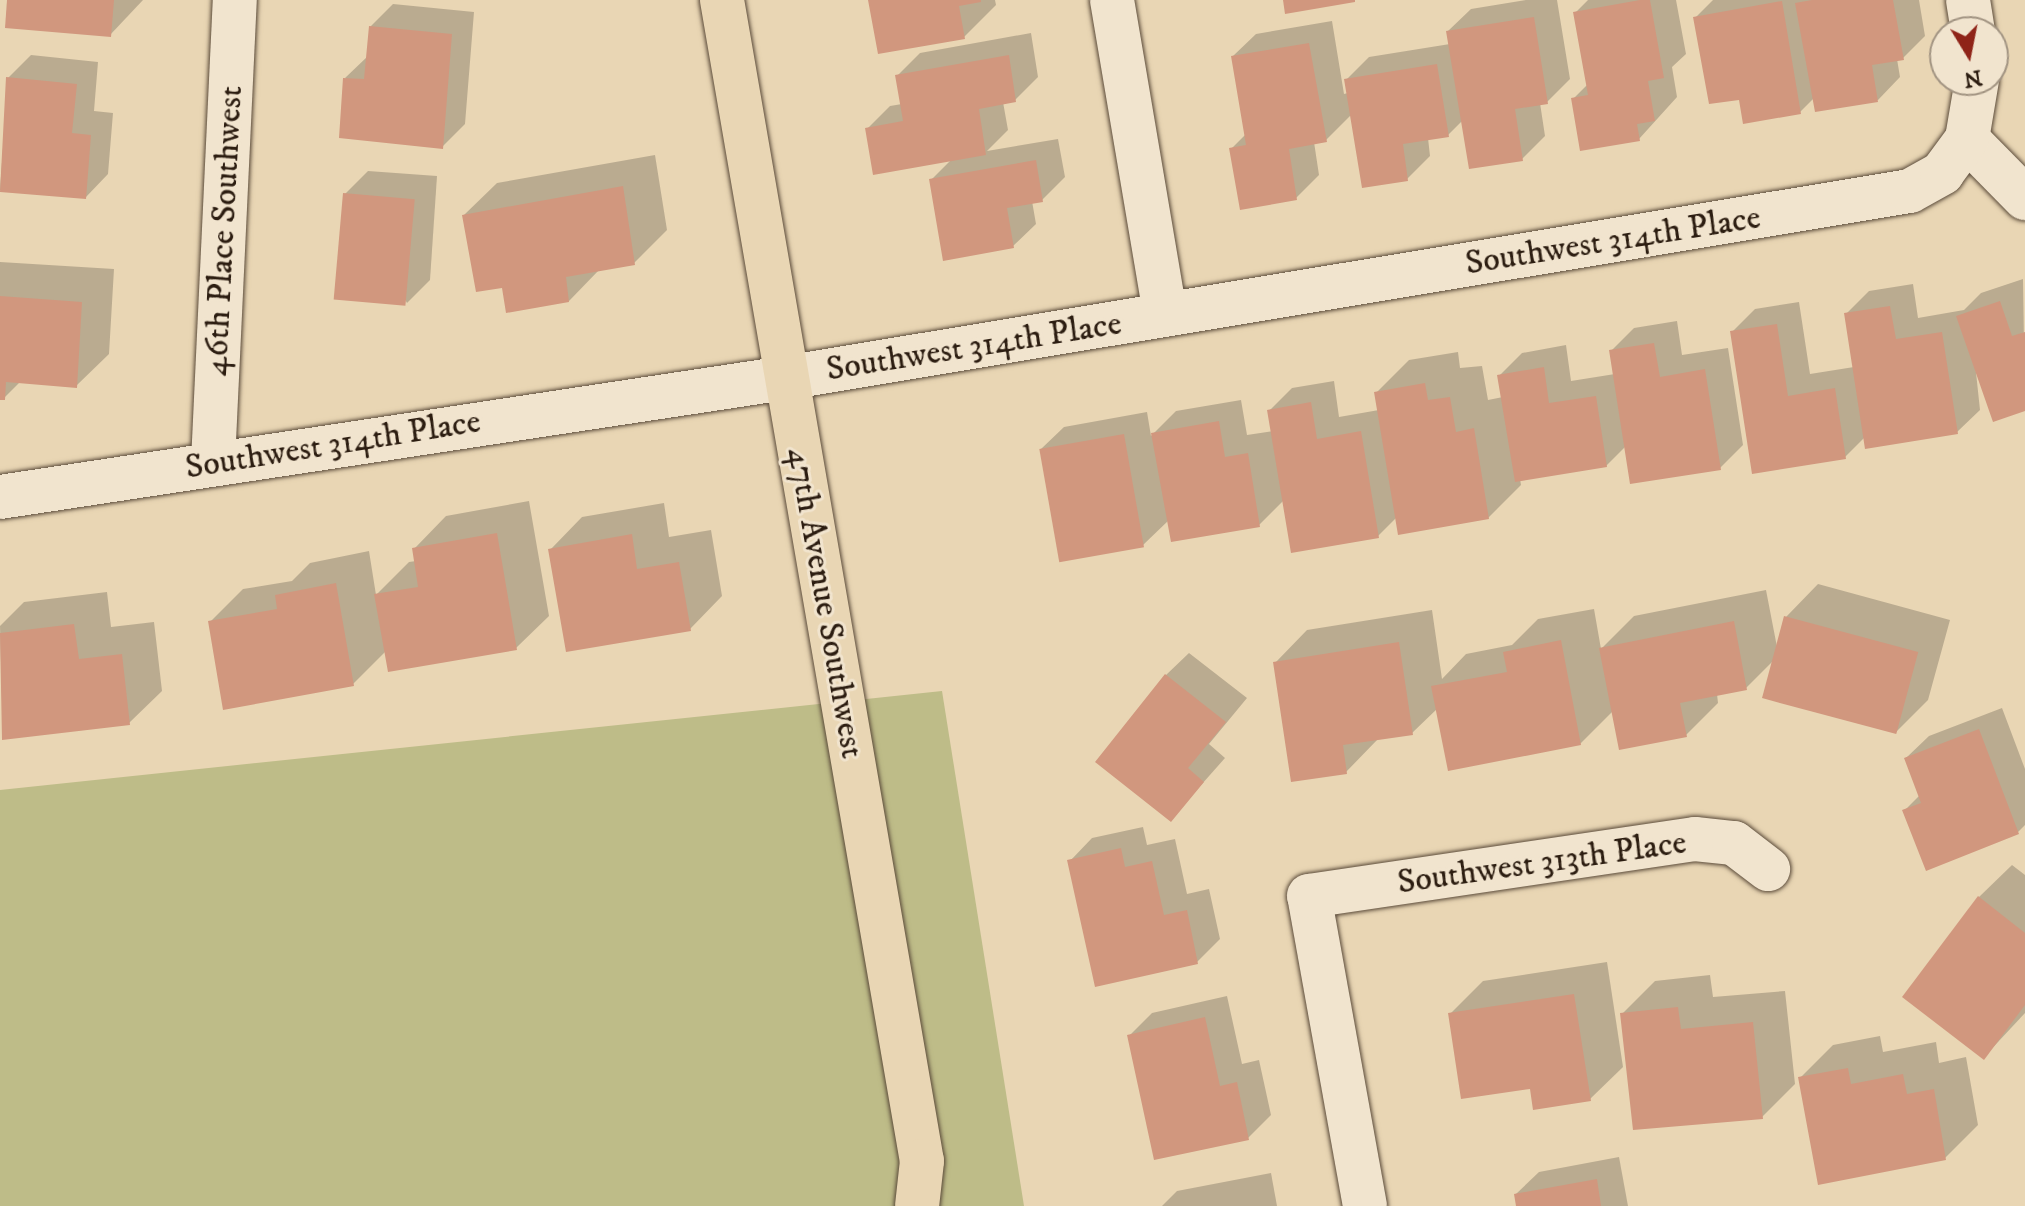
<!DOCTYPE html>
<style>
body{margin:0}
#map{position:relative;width:2025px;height:1206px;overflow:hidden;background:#e9d6b4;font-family:"IM FELL DW Pica",serif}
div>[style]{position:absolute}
.green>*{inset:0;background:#bebc88}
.shadow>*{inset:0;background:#0003}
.building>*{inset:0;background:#d1977e;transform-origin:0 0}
.roads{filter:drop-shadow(0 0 2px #5b4b3a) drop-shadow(0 0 2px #5b4b3a)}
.minor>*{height:44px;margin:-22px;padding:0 22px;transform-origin:22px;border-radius:22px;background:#f1e4ce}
.major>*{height:44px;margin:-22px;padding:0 22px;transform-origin:22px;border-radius:22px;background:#e9d6b4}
span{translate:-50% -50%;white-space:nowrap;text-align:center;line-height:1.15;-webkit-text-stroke:6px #f1e4ce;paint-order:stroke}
.street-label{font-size:34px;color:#2c1d11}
.north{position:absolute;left:1929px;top:16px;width:80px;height:80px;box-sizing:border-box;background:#f1e4ce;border:2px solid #a29482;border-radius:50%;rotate:170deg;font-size:22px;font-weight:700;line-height:32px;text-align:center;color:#2c1d11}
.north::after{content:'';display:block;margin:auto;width:28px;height:36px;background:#8f2418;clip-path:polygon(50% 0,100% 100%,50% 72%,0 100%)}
</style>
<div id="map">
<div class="green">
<div style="clip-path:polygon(942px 691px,1024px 1206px,0 1206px,0 790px)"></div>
</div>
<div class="shadow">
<div style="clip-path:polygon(9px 0,143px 0,110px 35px)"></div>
<div style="clip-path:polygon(871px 0,995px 0,996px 5px,964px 37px)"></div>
<div style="clip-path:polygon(1526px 0,1557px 0,1570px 79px,1547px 102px,1540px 103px,1545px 136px,1522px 159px,1463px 120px,1448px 135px,1428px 138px,1430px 156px,1407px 179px,1352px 114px,1326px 140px,1314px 142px,1319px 175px,1296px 198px,1231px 149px,1246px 134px,1233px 56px,1256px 34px,1332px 21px,1344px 94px,1348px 93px,1346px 80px,1369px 57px,1450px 44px,1448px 31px,1471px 9px)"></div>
<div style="clip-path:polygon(1588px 0,1676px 0,1686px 54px,1672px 67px,1677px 97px,1639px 139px,1573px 99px,1588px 84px,1576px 12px)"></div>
<div style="clip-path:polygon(1713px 0,1919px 0,1925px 36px,1903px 58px,1897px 59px,1900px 77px,1878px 100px,1814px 98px,1800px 112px,1741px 97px,1696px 17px)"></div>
<div style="clip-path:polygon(393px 4px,474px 12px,465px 124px,442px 147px,345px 78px,368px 56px,370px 27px)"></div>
<div style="clip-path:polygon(1031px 33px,1038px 77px,1015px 100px,1003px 102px,1008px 130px,987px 151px,1058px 139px,1065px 177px,1042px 200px,1032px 201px,1036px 224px,1013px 246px,931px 180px,952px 159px,867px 129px,890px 106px,902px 104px,897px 76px,920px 53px)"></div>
<div style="clip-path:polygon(31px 55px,98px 62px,94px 111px,113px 113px,108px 174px,86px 197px,0 190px,8px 78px)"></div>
<div style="clip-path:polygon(655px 155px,667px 230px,634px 263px,600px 269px,569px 301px,503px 286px,464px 215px,497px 183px)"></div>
<div style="clip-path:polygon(368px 171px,437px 176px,430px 280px,407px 303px,345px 194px)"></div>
<div style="clip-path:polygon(0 262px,114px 269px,109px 354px,76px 386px,21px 381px,4px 398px,0 398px)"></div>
<div style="clip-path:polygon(2023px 279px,2025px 409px,1975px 363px,1980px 410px,1957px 432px,1865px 437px,1845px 457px,1754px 472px,1732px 332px,1755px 309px,1799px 302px,1810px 374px,1854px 367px,1846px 314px,1869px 291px,1913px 284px,1918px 318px,1964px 310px,1981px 293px)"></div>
<div style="clip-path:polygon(1677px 321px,1682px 355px,1728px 348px,1743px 445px,1720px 468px,1626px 446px,1606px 466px,1520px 479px,1521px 485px,1488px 518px,1397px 517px,1378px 536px,1284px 500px,1259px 525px,1169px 520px,1143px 545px,1041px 449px,1064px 427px,1147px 412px,1151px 436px,1176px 411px,1241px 400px,1247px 435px,1273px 431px,1269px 411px,1292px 388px,1334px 381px,1339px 417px,1379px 410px,1376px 393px,1409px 360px,1458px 352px,1460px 368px,1482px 366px,1488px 400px,1503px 397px,1499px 376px,1522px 353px,1566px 345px,1571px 381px,1615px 374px,1611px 351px,1634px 328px)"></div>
<div style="clip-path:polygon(529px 501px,549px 616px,516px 648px,386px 651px,353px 684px,210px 622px,243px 589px,292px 581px,310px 563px,369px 551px,376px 595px,409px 562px,416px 561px,414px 549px,446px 516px)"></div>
<div style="clip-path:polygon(664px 503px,669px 537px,711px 530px,722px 596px,690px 629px,550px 550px,582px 517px)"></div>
<div style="clip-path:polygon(1818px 584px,1950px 620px,1928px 700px,1895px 733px,1773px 661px,1746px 688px,1717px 694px,1718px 703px,1686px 735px,1614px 710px,1580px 744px,1438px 708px,1412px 733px,1378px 739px,1346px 772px,1275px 663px,1307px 630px,1432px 610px,1442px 679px,1466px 654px,1512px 645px,1538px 619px,1594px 609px,1601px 649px,1634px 616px,1766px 590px,1777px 647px,1786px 617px)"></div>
<div style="clip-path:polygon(107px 592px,111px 627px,154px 622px,162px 691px,129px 723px,3px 738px,0 626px,24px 602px)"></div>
<div style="clip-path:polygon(1189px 653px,1247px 698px,1209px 744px,1225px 758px,1171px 819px,1166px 675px)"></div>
<div style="clip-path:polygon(2002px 708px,2025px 769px,2025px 825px,2018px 832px,1904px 811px,1920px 795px,1906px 758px,1929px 736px)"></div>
<div style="clip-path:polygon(1143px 827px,1147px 845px,1175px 839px,1187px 894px,1209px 889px,1220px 939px,1197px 962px,1070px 861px,1092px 838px)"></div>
<div style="clip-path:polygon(2012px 865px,2025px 875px,2025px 1013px,1984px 1057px,1979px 897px)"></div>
<div style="clip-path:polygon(1607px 962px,1623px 1067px,1590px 1099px,1532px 1086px,1450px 1014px,1483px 981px)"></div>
<div style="clip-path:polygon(1710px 975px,1713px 997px,1785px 991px,1795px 1084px,1762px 1117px,1622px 1014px,1655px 981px)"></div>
<div style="clip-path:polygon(1227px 996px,1242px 1064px,1259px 1060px,1271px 1115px,1248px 1138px,1129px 1036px,1152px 1013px)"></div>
<div style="clip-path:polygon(1880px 1036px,1883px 1052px,1936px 1042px,1939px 1063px,1966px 1057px,1978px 1125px,1945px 1158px,1800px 1078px,1833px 1045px)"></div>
<div style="clip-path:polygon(1619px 1157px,1628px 1206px,1518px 1206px,1516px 1194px,1539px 1172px)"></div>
<div style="clip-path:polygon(1271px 1173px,1277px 1206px,1162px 1206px,1177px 1191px)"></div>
</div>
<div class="building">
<div style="clip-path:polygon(7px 0,114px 0,111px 37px,5px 28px)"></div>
<div style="clip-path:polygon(868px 0,981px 0,981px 2px,959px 6px,965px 39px,878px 54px)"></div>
<div style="clip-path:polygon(1283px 0,1355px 0,1355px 2px,1285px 14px)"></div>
<div style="clip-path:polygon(1640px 0,1650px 0,1664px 78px,1648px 81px,1655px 121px,1637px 124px,1640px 141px,1580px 151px,1571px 98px,1588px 95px,1573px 12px)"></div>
<div style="clip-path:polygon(1812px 0,1893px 0,1904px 60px,1872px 65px,1878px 102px,1815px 112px,1795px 3px)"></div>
<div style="clip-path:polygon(1782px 1px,1801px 114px,1743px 124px,1739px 100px,1709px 104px,1693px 17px)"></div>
<div style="clip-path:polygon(1534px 17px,1548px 104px,1515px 109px,1523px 161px,1469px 169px,1446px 31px)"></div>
<div style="clip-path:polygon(369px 26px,452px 34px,443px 149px,339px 138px,343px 78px,364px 79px)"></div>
<div style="clip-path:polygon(1309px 43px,1327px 142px,1289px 149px,1297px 200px,1240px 210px,1229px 148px,1246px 145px,1231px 56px)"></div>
<div style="clip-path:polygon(1009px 55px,1016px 102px,979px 109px,986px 155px,873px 175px,865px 128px,903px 121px,895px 75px)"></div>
<div style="clip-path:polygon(1437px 64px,1449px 137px,1403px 144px,1408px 181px,1362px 188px,1344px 79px)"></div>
<div style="clip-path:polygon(6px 77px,77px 84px,72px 133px,91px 135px,86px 199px,0 192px)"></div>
<div style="clip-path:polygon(1036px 160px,1043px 202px,1007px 208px,1014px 248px,943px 261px,929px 179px)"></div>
<div style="clip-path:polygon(623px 186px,635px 265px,566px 277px,569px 302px,506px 313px,502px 288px,476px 292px,462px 215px)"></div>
<div style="left:343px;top:193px;width:72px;height:107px;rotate:5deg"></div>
<div style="clip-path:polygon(0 296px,82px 302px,77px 388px,6px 382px,5px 400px,0 400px)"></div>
<div style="clip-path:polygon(2000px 301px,2012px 336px,2025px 332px,2025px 411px,1993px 422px,1956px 316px)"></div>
<div style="clip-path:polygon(1890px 306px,1896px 339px,1942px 332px,1958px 434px,1865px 449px,1844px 313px)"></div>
<div style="clip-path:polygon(1777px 324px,1788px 396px,1835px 388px,1846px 459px,1752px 474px,1730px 331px)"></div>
<div style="clip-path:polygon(1654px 343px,1660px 377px,1705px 369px,1721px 470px,1630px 484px,1609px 350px)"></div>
<div style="clip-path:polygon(1544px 367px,1549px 403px,1596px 396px,1607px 467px,1515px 482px,1497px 375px)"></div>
<div style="clip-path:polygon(1425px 383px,1428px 400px,1450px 397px,1456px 432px,1474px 428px,1489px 519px,1398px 535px,1374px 392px)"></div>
<div style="clip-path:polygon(1311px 402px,1317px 439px,1361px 431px,1379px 538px,1291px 553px,1267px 410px)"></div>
<div style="clip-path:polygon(1219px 421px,1225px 457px,1248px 453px,1260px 527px,1171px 542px,1151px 433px)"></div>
<div style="left:1124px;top:434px;width:115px;height:86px;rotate:80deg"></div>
<div style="clip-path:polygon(497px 533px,517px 650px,388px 672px,374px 594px,418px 587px,412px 548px)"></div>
<div style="clip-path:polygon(632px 534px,637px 569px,679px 562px,691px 631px,566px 652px,548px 549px)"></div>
<div style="clip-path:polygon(336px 583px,354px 686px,223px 710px,208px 621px,277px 609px,275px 595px)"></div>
<div style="left:1784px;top:616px;width:139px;height:85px;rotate:15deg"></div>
<div style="clip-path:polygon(1734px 621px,1747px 690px,1680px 703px,1687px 737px,1619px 750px,1599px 648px)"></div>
<div style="clip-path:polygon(74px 624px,79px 659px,122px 654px,130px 725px,2px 740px,0 633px)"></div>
<div style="clip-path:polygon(1561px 640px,1581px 745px,1448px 771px,1431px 686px,1507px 672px,1503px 652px)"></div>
<div style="clip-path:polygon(1399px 642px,1413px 735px,1343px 745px,1347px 774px,1291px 782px,1273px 662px)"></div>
<div style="clip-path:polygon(1165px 674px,1226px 722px,1188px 768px,1204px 782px,1171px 822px,1095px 762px)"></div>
<div style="clip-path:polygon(1979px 729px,2019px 834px,1926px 871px,1902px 810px,1921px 803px,1904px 758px)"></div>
<div style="clip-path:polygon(1121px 848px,1125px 867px,1152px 861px,1164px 915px,1187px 910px,1198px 964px,1095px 987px,1067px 860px)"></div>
<div style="clip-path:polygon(1978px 896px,2025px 933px,2025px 1005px,1984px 1060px,1902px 997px)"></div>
<div style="clip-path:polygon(1574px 994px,1591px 1101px,1533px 1110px,1530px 1089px,1461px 1099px,1448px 1013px)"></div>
<div style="clip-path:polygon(1678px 1007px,1681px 1029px,1753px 1022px,1763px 1119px,1633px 1130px,1620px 1013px)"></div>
<div style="clip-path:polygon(1205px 1017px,1220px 1086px,1237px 1082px,1249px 1140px,1154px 1160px,1127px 1035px)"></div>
<div style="clip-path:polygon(1848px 1068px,1851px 1084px,1903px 1074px,1907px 1094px,1934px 1089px,1946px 1160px,1818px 1185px,1798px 1077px)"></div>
<div style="clip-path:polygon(1597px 1179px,1601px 1206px,1516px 1206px,1514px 1194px)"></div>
</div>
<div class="roads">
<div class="minor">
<div style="left:1112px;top:0;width:319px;rotate:80.4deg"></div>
<div style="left:1968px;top:0;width:32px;rotate:81deg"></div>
<div style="left:1967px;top:139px;width:83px;rotate:45.5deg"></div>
<div style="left:213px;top:462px;width:463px;rotate:-87.3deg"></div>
<div style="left:0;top:497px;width:794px;rotate:-8.62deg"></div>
<div style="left:785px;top:378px;width:1140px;rotate:-9.44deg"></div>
<div style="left:1910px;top:191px;width:37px;rotate:-29deg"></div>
<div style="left:1942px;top:173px;width:42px;rotate:-53.7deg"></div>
<div style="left:1967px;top:139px;width:60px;rotate:-80.4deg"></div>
<div style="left:1365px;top:1206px;width:315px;rotate:-100.2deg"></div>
<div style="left:1309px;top:896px;width:390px;rotate:-8.4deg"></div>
<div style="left:1695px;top:839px;width:39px;rotate:6deg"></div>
<div style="left:1734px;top:843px;width:43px;rotate:37.4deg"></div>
</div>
<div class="major">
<div style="left:722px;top:0;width:1178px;rotate:80.23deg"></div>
<div style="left:922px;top:1161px;width:45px;rotate:96.3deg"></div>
</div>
</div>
<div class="street-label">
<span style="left:224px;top:231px;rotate:-87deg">46th Place Southwest</span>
<span style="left:1613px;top:241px;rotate:-9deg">Southwest 314th Place</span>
<span style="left:974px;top:347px;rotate:-9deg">Southwest 314th Place</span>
<span style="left:333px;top:445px;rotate:-9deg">Southwest 314th Place</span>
<span style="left:825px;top:603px;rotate:80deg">47th Avenue Southwest</span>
<span style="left:1542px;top:863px;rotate:-8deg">Southwest 313th Place</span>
</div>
<div class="north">N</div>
</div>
